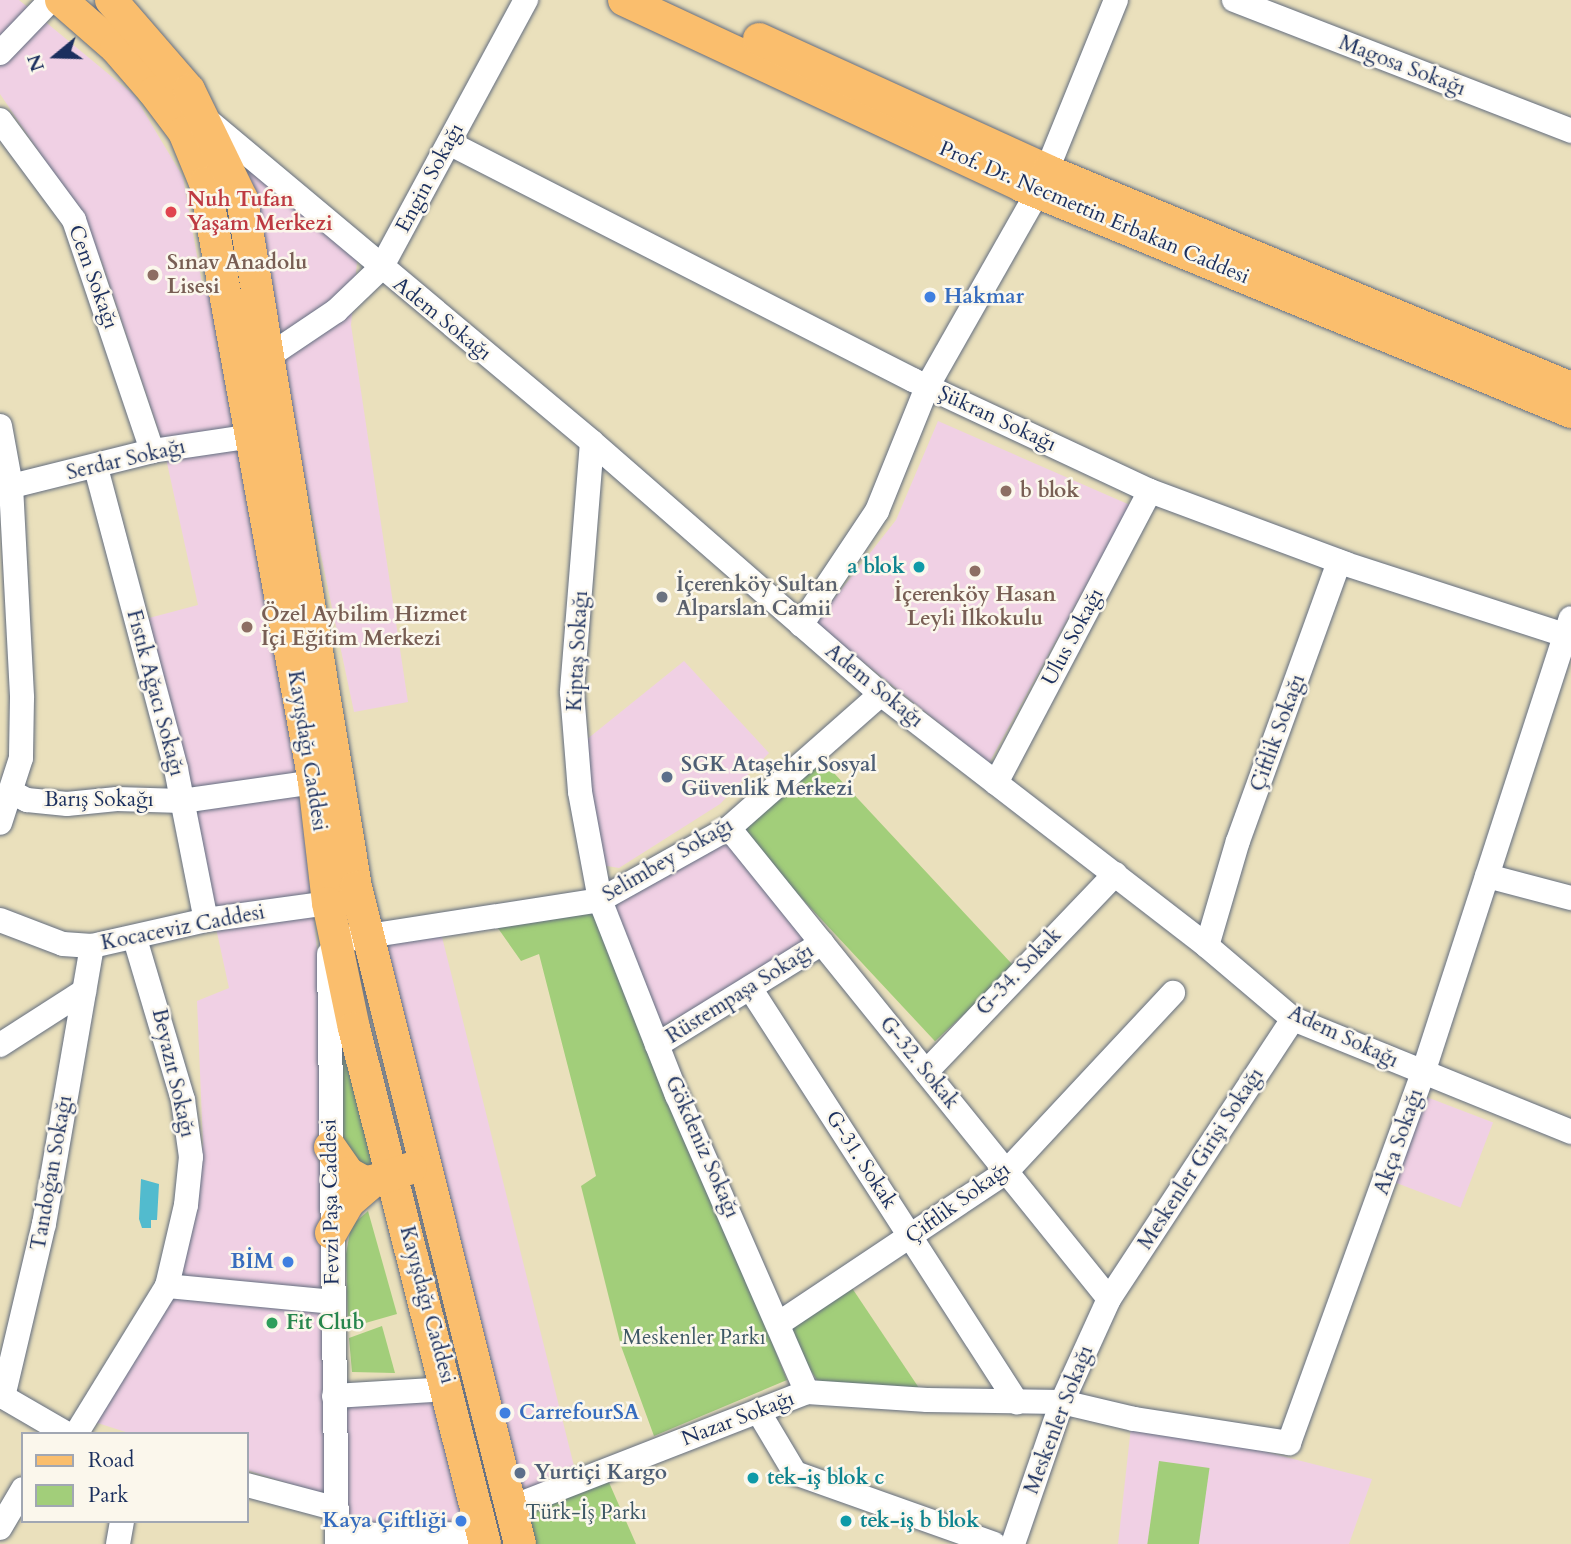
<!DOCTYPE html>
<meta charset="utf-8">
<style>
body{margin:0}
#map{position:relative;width:1571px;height:1544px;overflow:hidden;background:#eae0bc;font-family:Cardo,serif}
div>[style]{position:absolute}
.built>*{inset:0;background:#f0d0e4;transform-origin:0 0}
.green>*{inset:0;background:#a2ce7a;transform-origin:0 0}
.water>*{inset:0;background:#52bbce}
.roads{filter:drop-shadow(0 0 2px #636d7f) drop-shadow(0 0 2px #636d7f)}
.minor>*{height:24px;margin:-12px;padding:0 12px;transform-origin:12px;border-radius:12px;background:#fff}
.major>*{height:32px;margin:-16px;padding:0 16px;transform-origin:16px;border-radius:16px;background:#fabe6d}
.dots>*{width:19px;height:19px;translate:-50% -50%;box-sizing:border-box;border:4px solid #fbf7ec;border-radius:50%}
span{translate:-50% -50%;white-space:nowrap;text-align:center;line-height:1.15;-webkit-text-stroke:5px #fbf7ec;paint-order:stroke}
.street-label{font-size:21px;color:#1b2f5e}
.health-label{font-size:21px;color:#be3a42;font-weight:700}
.left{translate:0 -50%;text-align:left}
.education-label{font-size:21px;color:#785e54;font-weight:700}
.shop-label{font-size:21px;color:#366cbe;font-weight:700}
.right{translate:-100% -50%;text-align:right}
.culture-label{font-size:21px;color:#0d838f;font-weight:700}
.worship-label{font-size:21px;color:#5b616d;font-weight:700}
.service-label{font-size:21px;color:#4e5e75;font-weight:700}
.leisure-label{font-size:21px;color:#27864d;font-weight:700}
.park-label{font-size:21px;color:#3d5765}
.legend{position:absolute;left:21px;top:1432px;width:228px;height:91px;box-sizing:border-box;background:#fbf7ec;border:2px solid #a1a7b3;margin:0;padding:9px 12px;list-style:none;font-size:21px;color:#1b2f5e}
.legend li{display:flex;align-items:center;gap:14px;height:35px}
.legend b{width:35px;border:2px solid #a1a7b3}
.north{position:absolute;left:21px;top:21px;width:70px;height:70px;-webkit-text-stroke:5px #fbf7ec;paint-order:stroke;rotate:251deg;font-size:19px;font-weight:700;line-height:28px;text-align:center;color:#1b2f5e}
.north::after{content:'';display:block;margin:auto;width:24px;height:32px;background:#1b2f5e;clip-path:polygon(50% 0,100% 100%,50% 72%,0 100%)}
</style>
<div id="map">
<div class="built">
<div style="clip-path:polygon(0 0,19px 0,134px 95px,183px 177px,203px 289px,213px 291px,292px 729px,318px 957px,328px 1496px,247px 1470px,247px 1434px,132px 1434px,85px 1419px,182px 1268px,203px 1144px,197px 1001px,229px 988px,149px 618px,198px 605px,162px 440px,102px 262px,67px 193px,0 94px)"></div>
<div style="clip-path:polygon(236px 152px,358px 252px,351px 325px,408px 702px,354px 712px)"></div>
<div style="clip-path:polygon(938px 421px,1130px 505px,989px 763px,815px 623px,896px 520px)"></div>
<div style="clip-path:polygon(684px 661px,769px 753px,720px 804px,619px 868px,601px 865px,581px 744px)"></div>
<div style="clip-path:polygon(725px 839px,809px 941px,663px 1026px,609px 903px)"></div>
<div style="clip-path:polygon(441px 933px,576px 1474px,525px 1498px,378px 938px)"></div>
<div style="left:1424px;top:1096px;width:74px;height:91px;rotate:21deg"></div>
<div style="clip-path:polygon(443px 1397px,477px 1544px,343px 1529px,343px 1404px)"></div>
<div style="clip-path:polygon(1132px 1418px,1372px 1479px,1349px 1544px,1118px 1544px)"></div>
</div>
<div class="green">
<div style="left:819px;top:757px;width:287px;height:109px;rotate:47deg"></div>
<div style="clip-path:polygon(594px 902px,787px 1380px,654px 1436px,621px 1346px,581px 1186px,596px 1176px,539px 954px,521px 961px,495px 924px)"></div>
<div style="clip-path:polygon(339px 1019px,378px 1173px,338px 1150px)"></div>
<div style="clip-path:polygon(368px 1211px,397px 1314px,348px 1328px,346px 1254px,351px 1226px)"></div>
<div style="clip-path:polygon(850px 1285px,923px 1394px,819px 1383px,775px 1316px)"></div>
<div style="clip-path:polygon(382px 1326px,395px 1373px,352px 1372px,349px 1338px)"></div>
<div style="left:1159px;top:1461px;width:51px;height:84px;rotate:8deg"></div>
<div style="clip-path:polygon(604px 1471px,636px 1544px,534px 1544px,524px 1505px)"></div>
</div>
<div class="water">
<div style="clip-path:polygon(141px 1179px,159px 1184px,157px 1220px,151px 1220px,151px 1228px,142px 1228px,139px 1219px)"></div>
</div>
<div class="roads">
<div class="minor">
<div style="left:1234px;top:0;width:362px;rotate:21.2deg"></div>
<div style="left:0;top:53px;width:74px;rotate:-46.1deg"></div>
<div style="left:206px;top:119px;width:503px;rotate:39.92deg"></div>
<div style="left:592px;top:442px;width:383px;rotate:41.1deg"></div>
<div style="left:881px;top:694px;width:412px;rotate:37.7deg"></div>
<div style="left:1207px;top:946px;width:113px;rotate:40.3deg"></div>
<div style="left:1293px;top:1019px;width:300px;rotate:22.1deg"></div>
<div style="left:0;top:120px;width:124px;rotate:53.5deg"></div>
<div style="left:74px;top:220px;width:244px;rotate:71.3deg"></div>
<div style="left:449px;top:143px;width:521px;rotate:27.06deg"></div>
<div style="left:913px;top:380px;width:262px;rotate:25.1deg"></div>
<div style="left:1150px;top:491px;width:209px;rotate:20.4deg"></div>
<div style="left:1346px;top:564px;width:237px;rotate:18deg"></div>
<div style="left:269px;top:356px;width:81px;rotate:-33.9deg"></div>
<div style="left:336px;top:311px;width:62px;rotate:-43.7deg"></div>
<div style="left:381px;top:268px;width:305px;rotate:-61.6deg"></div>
<div style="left:0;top:426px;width:61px;rotate:79.6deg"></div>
<div style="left:11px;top:486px;width:212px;rotate:87deg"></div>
<div style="left:22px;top:698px;width:60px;rotate:91deg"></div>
<div style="left:21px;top:758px;width:68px;rotate:107.9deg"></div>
<div style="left:592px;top:442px;width:251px;rotate:94.6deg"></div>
<div style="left:572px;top:692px;width:100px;rotate:85.4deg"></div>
<div style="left:580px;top:792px;width:110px;rotate:79.5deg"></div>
<div style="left:600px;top:900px;width:210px;rotate:68.5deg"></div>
<div style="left:677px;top:1095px;width:324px;rotate:66.4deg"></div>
<div style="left:96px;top:468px;width:311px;rotate:75.1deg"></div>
<div style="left:176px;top:769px;width:154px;rotate:78.8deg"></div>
<div style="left:0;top:489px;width:157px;rotate:-14deg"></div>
<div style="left:152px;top:451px;width:101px;rotate:-8.5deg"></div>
<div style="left:801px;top:625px;width:137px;rotate:-56.3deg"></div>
<div style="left:877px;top:511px;width:134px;rotate:-68deg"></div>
<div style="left:927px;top:387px;width:224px;rotate:-60.4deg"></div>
<div style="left:1038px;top:192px;width:207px;rotate:-67.9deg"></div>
<div style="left:996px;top:783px;width:330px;rotate:-62.2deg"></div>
<div style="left:11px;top:792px;width:18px;rotate:27deg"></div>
<div style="left:27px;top:800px;width:40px;rotate:5.7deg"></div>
<div style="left:67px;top:804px;width:50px;rotate:-5.7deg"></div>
<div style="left:117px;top:799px;width:65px;rotate:1.8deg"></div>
<div style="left:182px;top:801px;width:133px;rotate:-8.2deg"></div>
<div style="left:729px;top:828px;width:605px;rotate:51.1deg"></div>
<div style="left:1487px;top:876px;width:87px;rotate:14.7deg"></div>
<div style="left:0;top:920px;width:67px;rotate:20.9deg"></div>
<div style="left:63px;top:944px;width:29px;rotate:4deg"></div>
<div style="left:92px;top:946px;width:117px;rotate:-12.8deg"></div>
<div style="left:206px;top:920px;width:123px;rotate:-7.9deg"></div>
<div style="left:328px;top:903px;width:15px;rotate:86deg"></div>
<div style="left:336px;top:941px;width:267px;rotate:-8.8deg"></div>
<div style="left:600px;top:900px;width:148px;rotate:-29.2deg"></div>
<div style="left:729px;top:828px;width:203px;rotate:-41.4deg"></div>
<div style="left:1207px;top:946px;width:109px;rotate:-73.6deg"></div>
<div style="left:1238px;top:841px;width:297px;rotate:-70.1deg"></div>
<div style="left:329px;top:954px;width:590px;rotate:89.22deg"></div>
<div style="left:750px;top:988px;width:493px;rotate:57.2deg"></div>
<div style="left:0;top:1045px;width:100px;rotate:-32.7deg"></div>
<div style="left:657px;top:1045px;width:194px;rotate:-31.7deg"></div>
<div style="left:926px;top:1072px;width:274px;rotate:-46.3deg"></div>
<div style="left:167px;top:1286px;width:166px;rotate:5.5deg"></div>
<div style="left:778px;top:1324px;width:274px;rotate:-33.7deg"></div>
<div style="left:1006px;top:1172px;width:245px;rotate:-47deg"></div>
<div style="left:0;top:1395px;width:78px;rotate:30.2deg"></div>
<div style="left:334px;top:1396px;width:115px;rotate:-3.5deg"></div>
<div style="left:3px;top:1397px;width:178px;rotate:-76.7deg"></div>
<div style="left:44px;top:1224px;width:282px;rotate:-80.2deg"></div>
<div style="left:758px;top:1411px;width:72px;rotate:59.2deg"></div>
<div style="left:795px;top:1473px;width:211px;rotate:19.6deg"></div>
<div style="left:76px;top:1434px;width:174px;rotate:-58.4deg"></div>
<div style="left:167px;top:1286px;width:83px;rotate:-76.8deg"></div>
<div style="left:186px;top:1205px;width:48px;rotate:-84.1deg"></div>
<div style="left:191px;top:1157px;width:58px;rotate:-98deg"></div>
<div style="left:183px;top:1100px;width:168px;rotate:-106.6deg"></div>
<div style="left:247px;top:1485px;width:93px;rotate:14.9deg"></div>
<div style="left:512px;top:1507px;width:317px;rotate:-21.3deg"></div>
<div style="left:807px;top:1392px;width:120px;rotate:3.8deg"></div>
<div style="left:927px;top:1400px;width:135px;rotate:0.8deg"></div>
<div style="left:1062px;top:1402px;width:74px;rotate:13.3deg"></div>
<div style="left:1134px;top:1419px;width:157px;rotate:8.8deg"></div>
<div style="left:1289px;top:1443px;width:394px;rotate:-70.1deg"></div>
<div style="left:1423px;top:1073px;width:478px;rotate:-72deg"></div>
<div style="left:0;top:1528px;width:45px;rotate:-59.5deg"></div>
<div style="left:338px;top:1535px;width:145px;rotate:-0.4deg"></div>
<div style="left:118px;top:1544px;width:23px;rotate:-80deg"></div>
<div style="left:1013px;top:1544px;width:150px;rotate:-71deg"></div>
<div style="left:1062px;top:1402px;width:113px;rotate:-65.5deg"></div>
<div style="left:1109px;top:1299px;width:335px;rotate:-56.7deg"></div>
</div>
<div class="major">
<div style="left:61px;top:0;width:73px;rotate:41.1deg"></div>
<div style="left:116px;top:48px;width:58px;rotate:49.2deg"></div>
<div style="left:154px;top:92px;width:50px;rotate:53.1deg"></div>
<div style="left:184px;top:132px;width:55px;rotate:67.6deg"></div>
<div style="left:205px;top:183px;width:609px;rotate:79.69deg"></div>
<div style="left:314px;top:782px;width:122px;rotate:83.4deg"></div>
<div style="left:328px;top:903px;width:128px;rotate:78.3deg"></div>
<div style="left:354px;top:1028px;width:532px;rotate:75.75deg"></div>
<div style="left:111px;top:0;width:119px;rotate:49.1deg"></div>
<div style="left:189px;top:90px;width:121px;rotate:64.1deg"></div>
<div style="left:242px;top:199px;width:697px;rotate:80.59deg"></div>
<div style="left:356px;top:887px;width:677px;rotate:75.98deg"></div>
<div style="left:624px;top:0;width:439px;rotate:25deg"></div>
<div style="left:1022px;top:186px;width:594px;rotate:22.37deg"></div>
<div style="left:759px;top:39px;width:318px;rotate:24.5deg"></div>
<div style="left:1048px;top:171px;width:566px;rotate:22.53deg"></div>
<div style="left:330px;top:1147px;width:32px;rotate:55deg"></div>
<div style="left:348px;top:1173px;width:18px;rotate:29deg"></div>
<div style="left:364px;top:1182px;width:9px;rotate:-6deg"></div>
<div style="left:331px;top:1233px;width:34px;rotate:-60deg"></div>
<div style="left:348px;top:1203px;width:33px;rotate:-41deg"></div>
<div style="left:373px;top:1181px;width:40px;rotate:-18.9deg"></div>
</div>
</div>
<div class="dots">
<div style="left:171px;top:212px;background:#e0444e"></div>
<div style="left:153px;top:275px;background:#8d6e63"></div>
<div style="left:930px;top:297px;background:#3f7fe0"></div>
<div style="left:1006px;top:491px;background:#8d6e63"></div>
<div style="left:919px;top:567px;background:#0f9aa8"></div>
<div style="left:975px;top:571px;background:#8d6e63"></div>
<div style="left:662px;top:597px;background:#6b7280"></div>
<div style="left:247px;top:627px;background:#8d6e63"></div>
<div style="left:667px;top:777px;background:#5c6f8a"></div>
<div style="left:288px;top:1262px;background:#3f7fe0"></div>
<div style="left:272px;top:1323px;background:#2e9e5b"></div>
<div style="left:505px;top:1413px;background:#3f7fe0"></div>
<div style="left:520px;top:1473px;background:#5c6f8a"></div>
<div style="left:753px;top:1478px;background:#0f9aa8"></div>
<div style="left:461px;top:1521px;background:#3f7fe0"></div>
<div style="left:846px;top:1521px;background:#0f9aa8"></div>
</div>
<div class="street-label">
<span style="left:1402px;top:66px;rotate:21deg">Magosa Sokağı</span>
<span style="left:430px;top:178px;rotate:-62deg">Engin Sokağı</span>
<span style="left:1094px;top:213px;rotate:23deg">Prof. Dr. Necmettin Erbakan Caddesi</span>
<span style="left:93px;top:277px;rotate:70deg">Cem Sokağı</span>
<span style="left:442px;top:319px;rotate:39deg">Adem Sokağı</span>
<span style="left:997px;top:419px;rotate:25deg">Şükran Sokağı</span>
<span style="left:126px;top:460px;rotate:-13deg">Serdar Sokağı</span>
<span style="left:1073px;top:637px;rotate:-62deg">Ulus Sokağı</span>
<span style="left:578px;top:651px;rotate:-87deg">Kiptaş Sokağı</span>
<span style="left:874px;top:686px;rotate:39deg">Adem Sokağı</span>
<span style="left:155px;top:693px;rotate:75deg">Fıstık Ağacı Sokağı</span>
<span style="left:1278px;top:733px;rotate:-70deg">Çiftlik Sokağı</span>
<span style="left:307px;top:751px;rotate:81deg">Kayışdağı Caddesi</span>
<span style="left:99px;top:800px">Barış Sokağı</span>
<span style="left:668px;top:860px;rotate:-30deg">Selimbey Sokağı</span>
<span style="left:183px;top:928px;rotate:-11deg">Kocaceviz Caddesi</span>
<span style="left:1019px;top:972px;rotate:-46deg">G-34. Sokak</span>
<span style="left:740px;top:994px;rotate:-32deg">Rüstempaşa Sokağı</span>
<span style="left:1343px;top:1037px;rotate:25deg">Adem Sokağı</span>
<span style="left:919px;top:1063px;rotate:51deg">G-32. Sokak</span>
<span style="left:173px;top:1073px;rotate:77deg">Beyazıt Sokağı</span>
<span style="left:1399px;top:1142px;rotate:-71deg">Akça Sokağı</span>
<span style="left:702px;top:1147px;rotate:66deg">Gökdeniz Sokağı</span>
<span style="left:1201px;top:1159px;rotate:-57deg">Meskenler Girişi Sokağı</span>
<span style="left:861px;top:1160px;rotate:57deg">G-31. Sokak</span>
<span style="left:52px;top:1173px;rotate:-80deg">Tandoğan Sokağı</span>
<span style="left:331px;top:1202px;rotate:-91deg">Fevzi Paşa Caddesi</span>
<span style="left:958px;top:1203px;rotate:-36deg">Çiftlik Sokağı</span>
<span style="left:427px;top:1305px;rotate:75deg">Kayışdağı Caddesi</span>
<span style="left:738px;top:1419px;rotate:-21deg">Nazar Sokağı</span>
<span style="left:1059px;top:1420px;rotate:-69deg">Meskenler Sokağı</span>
</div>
<div class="health-label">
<span class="left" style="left:187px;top:212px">Nuh Tufan<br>Yaşam Merkezi</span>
</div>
<div class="education-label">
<span class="left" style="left:167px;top:275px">Sınav Anadolu<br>Lisesi</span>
<span class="left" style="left:1020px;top:491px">b blok</span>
<span style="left:975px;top:607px">İçerenköy Hasan<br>Leyli İlkokulu</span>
<span class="left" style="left:261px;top:627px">Özel Aybilim Hizmet<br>İçi Eğitim Merkezi</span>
</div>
<div class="shop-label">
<span class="left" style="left:944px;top:297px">Hakmar</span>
<span class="right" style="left:274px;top:1262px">BİM</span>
<span class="left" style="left:519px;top:1413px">CarrefourSA</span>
<span class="right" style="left:447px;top:1521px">Kaya Çiftliği</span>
</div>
<div class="culture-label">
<span class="right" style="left:905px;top:567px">a blok</span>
<span class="left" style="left:767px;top:1478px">tek-iş blok c</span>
<span class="left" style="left:860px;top:1521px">tek-iş b blok</span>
</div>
<div class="worship-label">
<span class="left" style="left:676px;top:597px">İçerenköy Sultan<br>Alparslan Camii</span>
</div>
<div class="service-label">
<span class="left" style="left:681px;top:777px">SGK Ataşehir Sosyal<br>Güvenlik Merkezi</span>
<span class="left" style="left:534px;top:1473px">Yurtiçi Kargo</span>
</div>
<div class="leisure-label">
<span class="left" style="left:286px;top:1323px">Fit Club</span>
</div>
<div class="park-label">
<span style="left:694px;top:1338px">Meskenler Parkı</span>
<span style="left:586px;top:1513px">Türk-İş Parkı</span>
</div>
<ul class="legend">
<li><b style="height:9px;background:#fabe6d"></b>Road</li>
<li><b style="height:19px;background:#a2ce7a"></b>Park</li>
</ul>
<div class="north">N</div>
</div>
